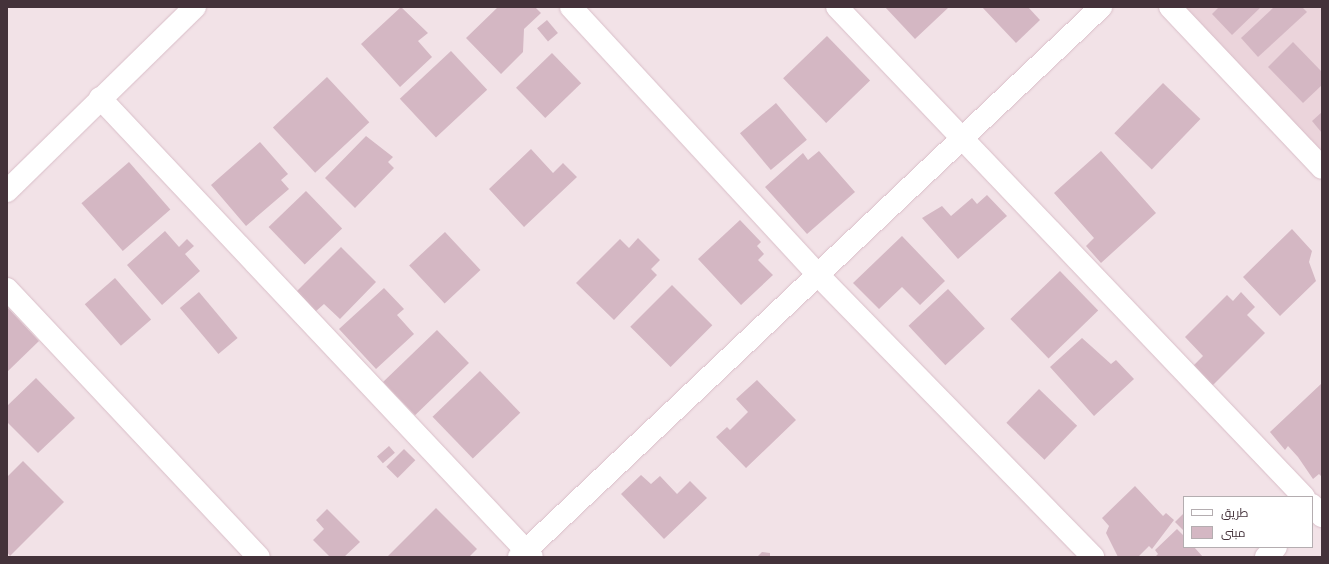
<!DOCTYPE html>
<meta charset="utf-8">
<style>
body{margin:0}
#map{position:relative;width:1329px;height:564px;overflow:hidden;background:#f2e2e7;font-family:"Varela Round",Cairo,sans-serif}
div>[style]{position:absolute}
.residential>*{inset:0;background:#ebd4db}
.building>*{inset:0;background:#d4b7c3;transform-origin:0 0}
.roads{filter:drop-shadow(0 0 1px #d9bec8) drop-shadow(0 0 1px #d9bec8)}
.minor>*{height:22px;margin:-11px;padding:0 11px;transform-origin:11px;border-radius:11px;background:#fff}
span{translate:-50% -50%;white-space:nowrap;text-align:center;line-height:1.15;-webkit-text-stroke:3px #fff;paint-order:stroke}
.frame{position:absolute;inset:0;border:8px solid #44323a;pointer-events:none}
.legend{position:absolute;left:1183px;top:496px;width:130px;height:52px;box-sizing:border-box;background:#fff;border:1px solid #b4adb0;margin:0;padding:5px 7px;list-style:none;font-size:12px;color:#44323a}
.legend li{display:flex;align-items:center;gap:8px;height:20px}
.legend b{width:20px;border:1px solid #b4adb0}
</style>
<div id="map">
<div class="residential">
<div style="clip-path:polygon(1180px 7px,1322px 7px,1322px 158px)"></div>
</div>
<div class="building">
<div style="clip-path:polygon(401px 7px,428px 33px,418px 41px,432px 57px,400px 87px,361px 44px)"></div>
<div style="clip-path:polygon(498px 7px,535px 7px,541px 13px,524px 29px,523px 52px,501px 74px,466px 38px)"></div>
<div style="clip-path:polygon(885px 7px,949px 7px,915px 39px)"></div>
<div style="clip-path:polygon(982px 7px,1028px 7px,1040px 20px,1016px 43px)"></div>
<div style="clip-path:polygon(1219px 7px,1261px 7px,1232px 35px,1212px 14px)"></div>
<div style="clip-path:polygon(1274px 7px,1302px 7px,1307px 12px,1258px 57px,1241px 38px)"></div>
<div style="left:547px;top:20px;width:17px;height:13px;rotate:50deg"></div>
<div style="left:827px;top:36px;width:62px;height:61px;rotate:46deg"></div>
<div style="clip-path:polygon(1293px 42px,1322px 72px,1322px 85px,1303px 103px,1268px 67px)"></div>
<div style="left:451px;top:51px;width:53px;height:70px;rotate:47deg"></div>
<div style="left:552px;top:53px;width:42px;height:50px;rotate:46deg"></div>
<div style="left:327px;top:77px;width:62px;height:74px;rotate:47deg"></div>
<div style="left:1163px;top:83px;width:52px;height:70px;rotate:44deg"></div>
<div style="left:776px;top:103px;width:48px;height:47px;rotate:50deg"></div>
<div style="clip-path:polygon(1322px 112px,1322px 133px,1312px 121px)"></div>
<div style="clip-path:polygon(366px 136px,393px 157px,388px 162px,394px 168px,355px 208px,325px 178px)"></div>
<div style="clip-path:polygon(260px 142px,288px 174px,281px 180px,289px 189px,246px 226px,211px 185px)"></div>
<div style="clip-path:polygon(531px 149px,553px 173px,563px 163px,577px 177px,524px 227px,489px 189px)"></div>
<div style="clip-path:polygon(819px 151px,855px 192px,807px 234px,765px 187px,803px 153px,808px 160px)"></div>
<div style="clip-path:polygon(1101px 151px,1156px 213px,1101px 263px,1086px 246px,1094px 238px,1054px 193px)"></div>
<div style="left:129px;top:162px;width:63px;height:63px;rotate:49deg"></div>
<div style="left:306px;top:191px;width:52px;height:52px;rotate:46deg"></div>
<div style="clip-path:polygon(987px 195px,1007px 216px,958px 259px,922px 218px,942px 206px,951px 216px,972px 198px,977px 204px)"></div>
<div style="clip-path:polygon(740px 220px,761px 242px,757px 246px,764px 254px,758px 260px,773px 275px,741px 305px,698px 259px)"></div>
<div style="clip-path:polygon(1292px 229px,1312px 251px,1309px 262px,1316px 281px,1280px 316px,1243px 277px)"></div>
<div style="clip-path:polygon(165px 231px,179px 247px,187px 239px,194px 246px,185px 254px,200px 271px,162px 305px,127px 265px)"></div>
<div style="left:445px;top:232px;width:52px;height:49px;rotate:47deg"></div>
<div style="clip-path:polygon(902px 236px,945px 281px,920px 305px,902px 287px,879px 309px,853px 283px)"></div>
<div style="clip-path:polygon(638px 238px,660px 260px,651px 269px,657px 275px,614px 320px,576px 283px,620px 239px,629px 248px)"></div>
<div style="clip-path:polygon(341px 247px,376px 282px,340px 319px,324px 304px,315px 312px,296px 292px)"></div>
<div style="left:1060px;top:271px;width:55px;height:69px;rotate:46deg"></div>
<div style="left:115px;top:278px;width:55px;height:40px;rotate:49deg"></div>
<div style="left:672px;top:285px;width:57px;height:59px;rotate:45deg"></div>
<div style="clip-path:polygon(384px 288px,404px 309px,397px 315px,414px 334px,376px 369px,339px 329px)"></div>
<div style="left:948px;top:289px;width:54px;height:54px;rotate:47deg"></div>
<div style="left:199px;top:292px;width:60px;height:25px;rotate:50deg"></div>
<div style="clip-path:polygon(1241px 292px,1255px 307px,1247px 315px,1265px 333px,1211px 387px,1192px 367px,1203px 356px,1185px 337px,1227px 295px,1233px 301px)"></div>
<div style="clip-path:polygon(7px 307px,39px 341px,7px 372px)"></div>
<div style="left:437px;top:330px;width:46px;height:75px;rotate:46deg"></div>
<div style="clip-path:polygon(1082px 338px,1111px 364px,1116px 360px,1134px 379px,1094px 416px,1050px 367px)"></div>
<div style="left:480px;top:371px;width:58px;height:66px;rotate:46deg"></div>
<div style="clip-path:polygon(36px 378px,75px 418px,38px 453px,7px 422px,7px 406px)"></div>
<div style="clip-path:polygon(757px 380px,796px 420px,746px 468px,716px 437px,727px 427px,730px 430px,748px 412px,736px 399px)"></div>
<div style="clip-path:polygon(1322px 383px,1322px 477px,1319px 474px,1313px 479px,1298px 457px,1288px 446px,1285px 450px,1270px 432px)"></div>
<div style="left:1039px;top:389px;width:53px;height:47px;rotate:44deg"></div>
<div style="left:389px;top:446px;width:9px;height:16px;rotate:49deg"></div>
<div style="left:404px;top:449px;width:16px;height:25px;rotate:45deg"></div>
<div style="clip-path:polygon(23px 461px,64px 502px,10px 556px,7px 552px,7px 477px)"></div>
<div style="clip-path:polygon(641px 475px,651px 484px,660px 476px,677px 494px,690px 481px,707px 498px,664px 539px,621px 494px)"></div>
<div style="clip-path:polygon(1135px 486px,1163px 516px,1166px 513px,1174px 520px,1152px 549px,1149px 546px,1138px 557px,1118px 557px,1106px 533px,1109px 526px,1102px 518px)"></div>
<div style="clip-path:polygon(436px 508px,477px 549px,469px 557px,387px 557px)"></div>
<div style="clip-path:polygon(327px 509px,360px 542px,344px 557px,330px 557px,313px 540px,324px 529px,316px 520px)"></div>
<div style="clip-path:polygon(1183px 514px,1184px 516px,1184px 531px,1175px 522px)"></div>
<div style="clip-path:polygon(1177px 529px,1184px 536px,1184px 547px,1194px 547px,1203px 557px,1155px 557px,1158px 554px,1155px 550px)"></div>
<div style="clip-path:polygon(762px 552px,770px 553px,770px 557px,757px 557px)"></div>
</div>
<div class="roads">
<div class="minor">
<div style="left:571px;top:7px;width:364px;rotate:47.3deg"></div>
<div style="left:818px;top:275px;width:394px;rotate:45.7deg"></div>
<div style="left:837px;top:7px;width:677px;rotate:46.38deg"></div>
<div style="left:1170px;top:7px;width:221px;rotate:46.6deg"></div>
<div style="left:100px;top:98px;width:630px;rotate:46.74deg"></div>
<div style="left:7px;top:191px;width:263px;rotate:-44.4deg"></div>
<div style="left:7px;top:289px;width:368px;rotate:46.8deg"></div>
<div style="left:1312px;top:505px;width:15px;rotate:48deg"></div>
<div style="left:519px;top:557px;width:801px;rotate:-43.38deg"></div>
<div style="left:1266px;top:557px;width:14px;rotate:-45deg"></div>
</div>
</div>
<div class="frame"></div>
<ul class="legend">
<li><b style="height:5px;background:#fff"></b>طريق</li>
<li><b style="height:11px;background:#d4b7c3"></b>مبنى</li>
</ul>
</div>
